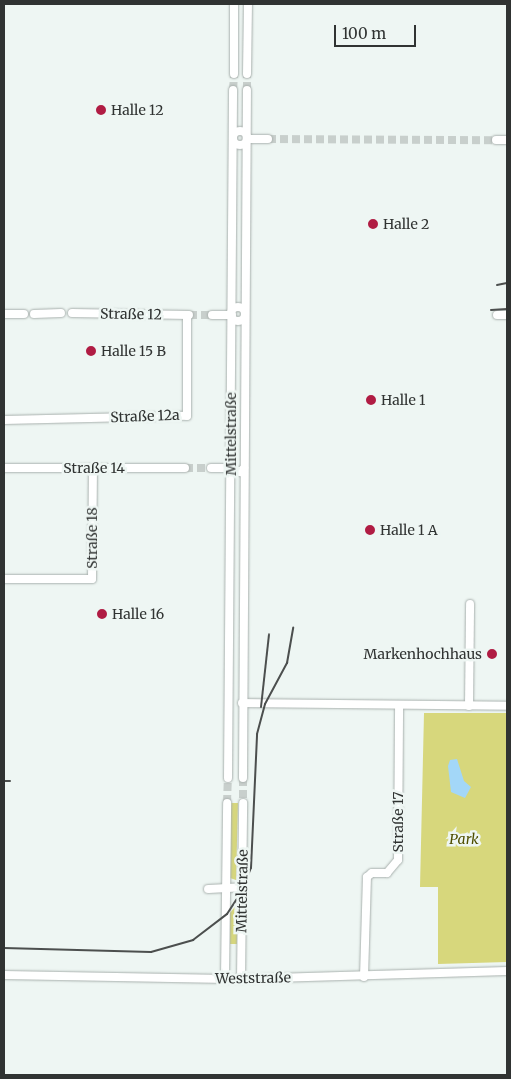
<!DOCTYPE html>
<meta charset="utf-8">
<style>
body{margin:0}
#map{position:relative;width:511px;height:1079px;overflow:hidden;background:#eef6f3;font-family:Merriweather,serif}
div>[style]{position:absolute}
.green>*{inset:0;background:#d7d77c}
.water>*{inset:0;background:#a3d7f8}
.minor-tunnel>*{height:8px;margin-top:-4px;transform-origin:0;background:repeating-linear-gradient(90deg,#c8cfcc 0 8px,transparent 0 12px)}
.roads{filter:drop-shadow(0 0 1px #a8b0ad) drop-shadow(0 0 1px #a8b0ad)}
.minor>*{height:8px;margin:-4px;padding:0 4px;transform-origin:4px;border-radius:4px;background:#fff}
.minor>.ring{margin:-4px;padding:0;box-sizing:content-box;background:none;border:8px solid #fff;border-radius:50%}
.rail>*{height:2px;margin:-1px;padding:0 1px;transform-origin:1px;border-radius:1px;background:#4c4f4e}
.dots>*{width:14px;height:14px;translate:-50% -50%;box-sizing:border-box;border:2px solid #eef6f3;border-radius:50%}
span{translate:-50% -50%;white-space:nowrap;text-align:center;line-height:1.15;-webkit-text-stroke:5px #eef6f3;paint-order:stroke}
.poi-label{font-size:14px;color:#303332}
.left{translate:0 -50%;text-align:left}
.right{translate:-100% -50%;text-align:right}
.street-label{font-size:14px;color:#303332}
.park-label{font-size:14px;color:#4f4e00;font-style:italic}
.frame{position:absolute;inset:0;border:5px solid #303332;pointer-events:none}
.scale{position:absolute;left:334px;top:25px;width:82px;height:22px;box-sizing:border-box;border:2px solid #303332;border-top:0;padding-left:6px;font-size:15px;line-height:18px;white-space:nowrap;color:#303332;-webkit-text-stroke:4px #eef6f3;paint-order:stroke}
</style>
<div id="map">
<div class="green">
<div style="clip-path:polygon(424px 713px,507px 713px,507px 962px,438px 964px,438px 887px,420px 887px)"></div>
<div style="clip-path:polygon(231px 803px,238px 803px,236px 880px,230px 878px)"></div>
<div style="clip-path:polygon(238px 903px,237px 944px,230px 944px,230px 913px)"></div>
</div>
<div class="water">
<div style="clip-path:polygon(457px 759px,464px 781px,471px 787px,465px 798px,451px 792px,448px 766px,450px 760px)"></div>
</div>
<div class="minor-tunnel">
<div style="left:233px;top:90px;width:16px;rotate:-86deg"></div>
<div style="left:247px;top:90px;width:16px;rotate:-90deg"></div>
<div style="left:268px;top:139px;width:228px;rotate:0.3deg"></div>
<div style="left:189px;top:315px;width:23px"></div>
<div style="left:185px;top:468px;width:26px"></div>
<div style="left:243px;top:778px;width:25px;rotate:90deg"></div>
<div style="left:227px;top:803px;width:25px;rotate:-88deg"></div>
</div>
<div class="roads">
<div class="minor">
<div style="left:234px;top:74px;width:70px;rotate:-90deg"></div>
<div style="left:247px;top:74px;width:70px;rotate:-89.2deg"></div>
<div class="ring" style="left:233px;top:131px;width:6px;height:6px"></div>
<div style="left:247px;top:139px;width:21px"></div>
<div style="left:496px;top:140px;width:11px"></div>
<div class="ring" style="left:231px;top:307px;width:6px;height:6px"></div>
<div style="left:72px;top:313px;width:117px;rotate:1deg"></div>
<div style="left:4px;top:314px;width:20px"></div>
<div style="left:34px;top:314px;width:27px;rotate:-2deg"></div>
<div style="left:212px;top:315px;width:20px"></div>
<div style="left:497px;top:315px;width:10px"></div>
<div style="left:4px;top:420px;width:183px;rotate:-1.3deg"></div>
<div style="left:187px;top:416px;width:101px;rotate:-90deg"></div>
<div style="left:4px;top:468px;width:181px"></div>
<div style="left:211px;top:468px;width:19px"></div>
<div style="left:230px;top:468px;width:11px;rotate:22deg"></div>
<div style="left:240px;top:472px;width:6px;rotate:-45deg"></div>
<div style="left:4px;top:579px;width:88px"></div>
<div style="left:92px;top:579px;width:111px;rotate:-89.5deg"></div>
<div style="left:242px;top:703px;width:265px;rotate:0.6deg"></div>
<div style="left:469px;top:706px;width:102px;rotate:-89.4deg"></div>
<div style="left:228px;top:778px;width:688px;rotate:-89.58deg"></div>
<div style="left:243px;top:778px;width:688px;rotate:-89.67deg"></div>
<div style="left:208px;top:889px;width:34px;rotate:-3deg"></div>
<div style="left:4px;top:975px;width:237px;rotate:1deg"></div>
<div style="left:241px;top:979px;width:266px;rotate:-1.7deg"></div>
<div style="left:364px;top:977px;width:100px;rotate:-88.3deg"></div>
<div style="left:367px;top:877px;width:6px;rotate:-39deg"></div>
<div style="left:372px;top:873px;width:15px"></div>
<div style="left:387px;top:873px;width:17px;rotate:-50deg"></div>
<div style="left:398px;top:860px;width:155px;rotate:-89.6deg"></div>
<div style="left:225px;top:978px;width:175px;rotate:-89.3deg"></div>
<div style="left:241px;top:979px;width:176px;rotate:-89.3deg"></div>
</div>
</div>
<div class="rail">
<div style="left:497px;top:285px;width:10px;rotate:-11deg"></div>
<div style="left:491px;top:310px;width:16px;rotate:-4deg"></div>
<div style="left:261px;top:707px;width:73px;rotate:-83.7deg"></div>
<div style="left:4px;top:781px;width:6px"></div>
<div style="left:4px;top:948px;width:147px;rotate:1.6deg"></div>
<div style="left:151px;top:952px;width:44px;rotate:-15.9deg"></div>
<div style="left:193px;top:940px;width:43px;rotate:-37.4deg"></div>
<div style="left:227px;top:914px;width:27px;rotate:-57deg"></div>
<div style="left:242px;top:891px;width:25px;rotate:-69deg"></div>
<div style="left:251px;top:868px;width:134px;rotate:-87.4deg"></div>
<div style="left:257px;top:734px;width:31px;rotate:-75deg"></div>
<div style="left:265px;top:704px;width:47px;rotate:-61.8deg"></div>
<div style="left:287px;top:663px;width:36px;rotate:-80deg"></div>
</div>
<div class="dots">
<div style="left:101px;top:110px;background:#b01c43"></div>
<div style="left:373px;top:224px;background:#b01c43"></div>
<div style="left:91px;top:351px;background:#b01c43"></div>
<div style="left:371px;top:400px;background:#b01c43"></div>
<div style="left:370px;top:530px;background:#b01c43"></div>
<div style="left:102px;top:614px;background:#b01c43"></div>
<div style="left:492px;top:654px;background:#b01c43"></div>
</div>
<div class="poi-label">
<span class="left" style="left:111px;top:110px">Halle 12</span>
<span class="left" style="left:383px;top:224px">Halle 2</span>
<span class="left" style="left:101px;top:351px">Halle 15 B</span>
<span class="left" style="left:381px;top:400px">Halle 1</span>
<span class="left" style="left:380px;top:530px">Halle 1 A</span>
<span class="left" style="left:112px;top:614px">Halle 16</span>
<span class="right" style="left:482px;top:654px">Markenhochhaus</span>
</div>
<div class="street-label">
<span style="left:131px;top:314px;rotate:1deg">Straße 12</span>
<span style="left:145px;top:416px;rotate:-2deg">Straße 12a</span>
<span style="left:231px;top:434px;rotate:-90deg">Mittelstraße</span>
<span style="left:94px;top:468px">Straße 14</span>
<span style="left:92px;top:538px;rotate:-90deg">Straße 18</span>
<span style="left:398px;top:822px;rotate:-90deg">Straße 17</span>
<span style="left:242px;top:891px;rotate:-89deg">Mittelstraße</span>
<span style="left:253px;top:978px;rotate:-1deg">Weststraße</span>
</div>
<div class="park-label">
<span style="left:464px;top:839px">Park</span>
</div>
<div class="frame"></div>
<div class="scale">100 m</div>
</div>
